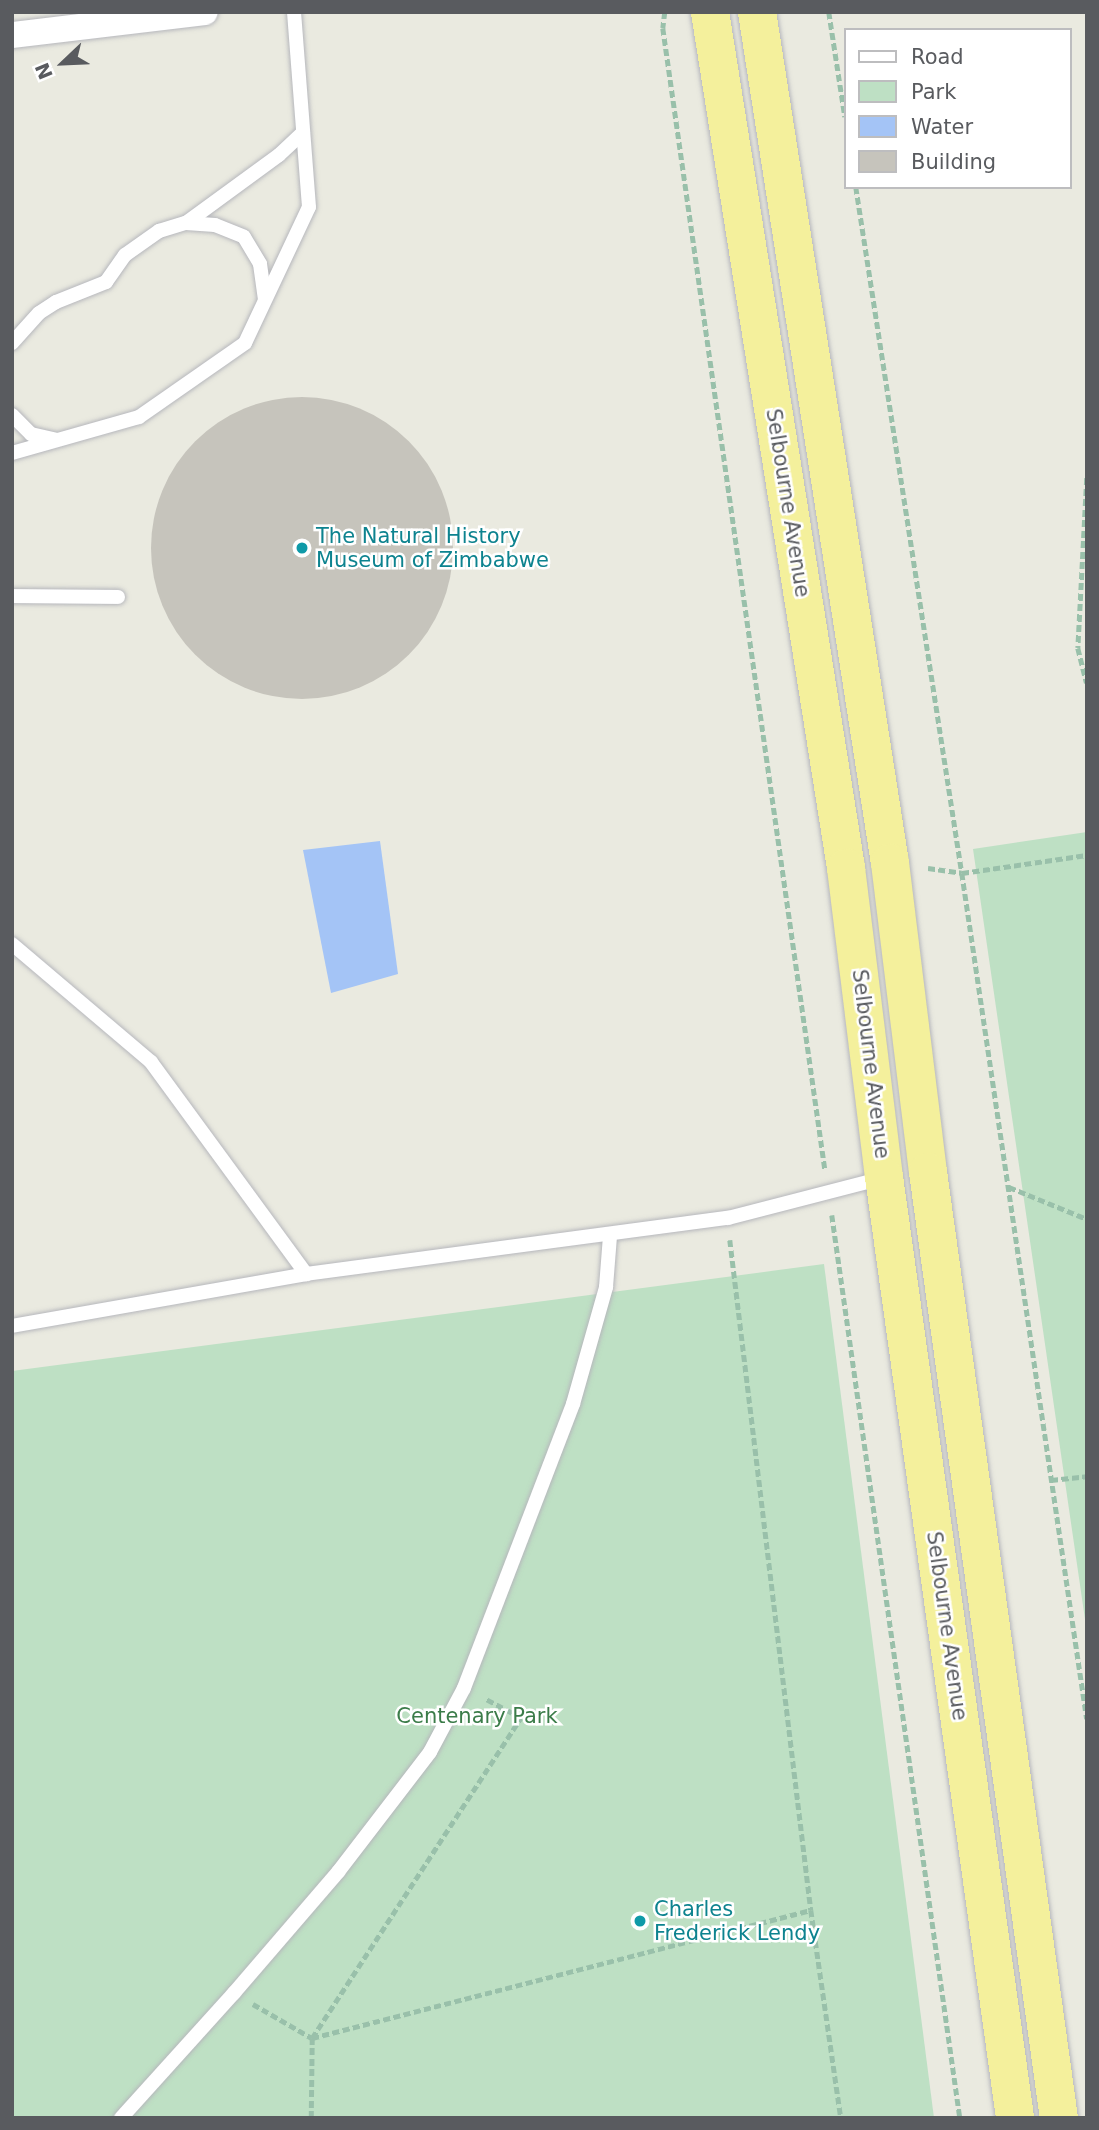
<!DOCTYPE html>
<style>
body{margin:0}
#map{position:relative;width:1099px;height:2130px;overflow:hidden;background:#eaeae0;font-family:"DejaVu Sans",sans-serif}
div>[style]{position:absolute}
.green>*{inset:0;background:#bee0c4}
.water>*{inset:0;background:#a4c4f6}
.building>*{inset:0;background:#c6c4bc}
.round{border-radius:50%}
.path>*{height:4.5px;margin-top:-2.25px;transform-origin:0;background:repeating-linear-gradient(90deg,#99c0aa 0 7px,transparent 0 10.5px)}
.roads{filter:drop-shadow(0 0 2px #b6b7bc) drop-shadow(0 0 2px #b6b7bc)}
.service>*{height:14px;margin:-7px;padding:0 7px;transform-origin:7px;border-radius:7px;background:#fff}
.minor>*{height:26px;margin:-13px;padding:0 13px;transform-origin:13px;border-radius:13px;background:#fff}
.trunk>*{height:38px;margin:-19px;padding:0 19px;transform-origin:19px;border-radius:19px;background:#f4f09c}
.dots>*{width:19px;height:19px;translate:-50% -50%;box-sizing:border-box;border:4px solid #fff;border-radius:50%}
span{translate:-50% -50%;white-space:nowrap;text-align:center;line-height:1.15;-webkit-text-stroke:5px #fff;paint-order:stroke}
.street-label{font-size:21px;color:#595b5f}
.culture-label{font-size:21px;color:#0d838f}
.left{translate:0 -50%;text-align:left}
.park-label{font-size:21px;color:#3b7c49}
.frame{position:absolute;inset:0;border:14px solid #595b5f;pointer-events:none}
.legend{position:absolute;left:844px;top:28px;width:228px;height:161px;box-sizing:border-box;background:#fff;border:2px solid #bdbdbf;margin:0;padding:9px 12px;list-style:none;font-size:21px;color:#595b5f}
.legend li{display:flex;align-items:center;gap:14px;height:35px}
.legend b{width:35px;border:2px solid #bdbdbf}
.north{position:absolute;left:28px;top:28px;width:70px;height:70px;-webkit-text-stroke:5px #fff;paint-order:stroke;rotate:247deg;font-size:19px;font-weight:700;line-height:28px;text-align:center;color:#595b5f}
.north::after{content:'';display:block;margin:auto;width:24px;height:32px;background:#595b5f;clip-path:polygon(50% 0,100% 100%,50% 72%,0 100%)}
</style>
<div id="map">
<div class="green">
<div style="clip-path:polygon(1087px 832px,1087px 1633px,973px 849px)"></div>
<div style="clip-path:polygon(824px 1264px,934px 2118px,12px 2118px,12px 1371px)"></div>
</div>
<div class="water">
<div style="clip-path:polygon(380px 841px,398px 974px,331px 993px,303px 850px)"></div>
</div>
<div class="building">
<div class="round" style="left:151px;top:397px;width:302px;height:302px"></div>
</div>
<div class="path">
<div style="left:665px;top:12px;width:16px;rotate:97deg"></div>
<div style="left:663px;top:28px;width:1152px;rotate:81.92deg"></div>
<div style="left:829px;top:12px;width:106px;rotate:81.3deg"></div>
<div style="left:856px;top:187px;width:694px;rotate:81.22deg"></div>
<div style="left:962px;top:873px;width:855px;rotate:81.6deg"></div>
<div style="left:1087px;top:478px;width:170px;rotate:93deg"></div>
<div style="left:1078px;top:648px;width:36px;rotate:76deg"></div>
<div style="left:928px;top:868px;width:34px;rotate:8deg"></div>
<div style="left:962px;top:873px;width:126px;rotate:-8.2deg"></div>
<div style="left:1009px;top:1187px;width:84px;rotate:22.3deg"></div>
<div style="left:832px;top:1215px;width:912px;rotate:81.93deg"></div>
<div style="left:730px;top:1240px;width:675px;rotate:83.11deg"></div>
<div style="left:811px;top:1910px;width:210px;rotate:81.8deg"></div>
<div style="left:1051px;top:1480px;width:36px;rotate:-6deg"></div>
<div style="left:253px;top:2004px;width:68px;rotate:30deg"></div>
<div style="left:312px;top:2038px;width:515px;rotate:-14.39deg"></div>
<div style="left:311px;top:2118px;width:80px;rotate:-89.3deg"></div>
<div style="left:312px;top:2038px;width:382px;rotate:-56.9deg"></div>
<div style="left:521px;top:1718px;width:41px;rotate:-152.2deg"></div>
</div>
<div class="roads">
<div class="service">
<div style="left:186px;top:223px;width:115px;rotate:-36.2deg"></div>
<div style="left:279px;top:155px;width:33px;rotate:-43deg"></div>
<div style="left:12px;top:343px;width:40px;rotate:-48deg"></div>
<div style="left:39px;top:313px;width:20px;rotate:-33deg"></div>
<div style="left:56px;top:302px;width:54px;rotate:-21.8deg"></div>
<div style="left:106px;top:282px;width:33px;rotate:-55deg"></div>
<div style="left:125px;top:255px;width:42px;rotate:-35.2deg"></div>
<div style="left:159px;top:231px;width:28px;rotate:-17deg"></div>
<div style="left:186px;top:223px;width:29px;rotate:4deg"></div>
<div style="left:215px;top:225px;width:31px;rotate:22deg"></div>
<div style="left:244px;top:237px;width:31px;rotate:59deg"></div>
<div style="left:260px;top:264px;width:35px;rotate:82deg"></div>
<div style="left:12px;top:415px;width:27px;rotate:45deg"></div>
<div style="left:31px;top:434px;width:26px;rotate:13deg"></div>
<div style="left:12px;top:453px;width:132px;rotate:-15.8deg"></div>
<div style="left:139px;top:417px;width:129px;rotate:-34.9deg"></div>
<div style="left:245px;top:343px;width:150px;rotate:-64.8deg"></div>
<div style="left:309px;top:207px;width:196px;rotate:-94.4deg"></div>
<div style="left:12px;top:596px;width:106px;rotate:0.5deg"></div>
<div style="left:12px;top:944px;width:182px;rotate:40.3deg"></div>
<div style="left:151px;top:1062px;width:263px;rotate:53.8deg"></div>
<div style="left:12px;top:1326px;width:299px;rotate:-10deg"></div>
<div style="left:306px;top:1274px;width:426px;rotate:-7.6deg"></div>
<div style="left:728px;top:1218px;width:160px;rotate:-14.5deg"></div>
<div style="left:121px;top:2118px;width:169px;rotate:-47.9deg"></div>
<div style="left:234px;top:1993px;width:160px;rotate:-49.3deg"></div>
<div style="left:338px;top:1872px;width:151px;rotate:-52.5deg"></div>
<div style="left:430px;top:1752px;width:72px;rotate:-62deg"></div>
<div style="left:464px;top:1688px;width:304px;rotate:-69deg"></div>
<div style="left:573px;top:1404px;width:122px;rotate:-74.2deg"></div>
<div style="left:606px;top:1287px;width:51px;rotate:-85.5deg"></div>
</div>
<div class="minor">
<div style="left:12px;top:35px;width:194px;rotate:-6.8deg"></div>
</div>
<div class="trunk">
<div style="left:710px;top:12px;width:867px;rotate:80.97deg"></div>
<div style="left:846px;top:868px;width:311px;rotate:83deg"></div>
<div style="left:884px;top:1177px;width:950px;rotate:82.07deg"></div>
<div style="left:757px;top:12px;width:861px;rotate:81.12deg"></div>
<div style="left:890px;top:863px;width:311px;rotate:83deg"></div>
<div style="left:928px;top:1172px;width:955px;rotate:82.12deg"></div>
</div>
</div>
<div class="dots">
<div style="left:302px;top:548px;background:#0f9aa8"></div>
<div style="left:640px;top:1921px;background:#0f9aa8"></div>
</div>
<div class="street-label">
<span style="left:788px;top:503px;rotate:81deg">Selbourne Avenue</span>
<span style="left:871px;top:1064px;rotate:83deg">Selbourne Avenue</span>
<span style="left:947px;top:1626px;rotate:82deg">Selbourne Avenue</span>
</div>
<div class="culture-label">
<span class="left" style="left:316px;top:548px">The Natural History<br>Museum of Zimbabwe</span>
<span class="left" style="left:654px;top:1921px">Charles<br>Frederick Lendy</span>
</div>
<div class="park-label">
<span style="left:477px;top:1716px">Centenary Park</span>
</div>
<div class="frame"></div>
<ul class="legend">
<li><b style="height:9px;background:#fff"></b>Road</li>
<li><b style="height:19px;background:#bee0c4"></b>Park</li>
<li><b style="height:19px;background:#a4c4f6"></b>Water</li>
<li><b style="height:19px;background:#c6c4bc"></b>Building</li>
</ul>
<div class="north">N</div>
</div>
